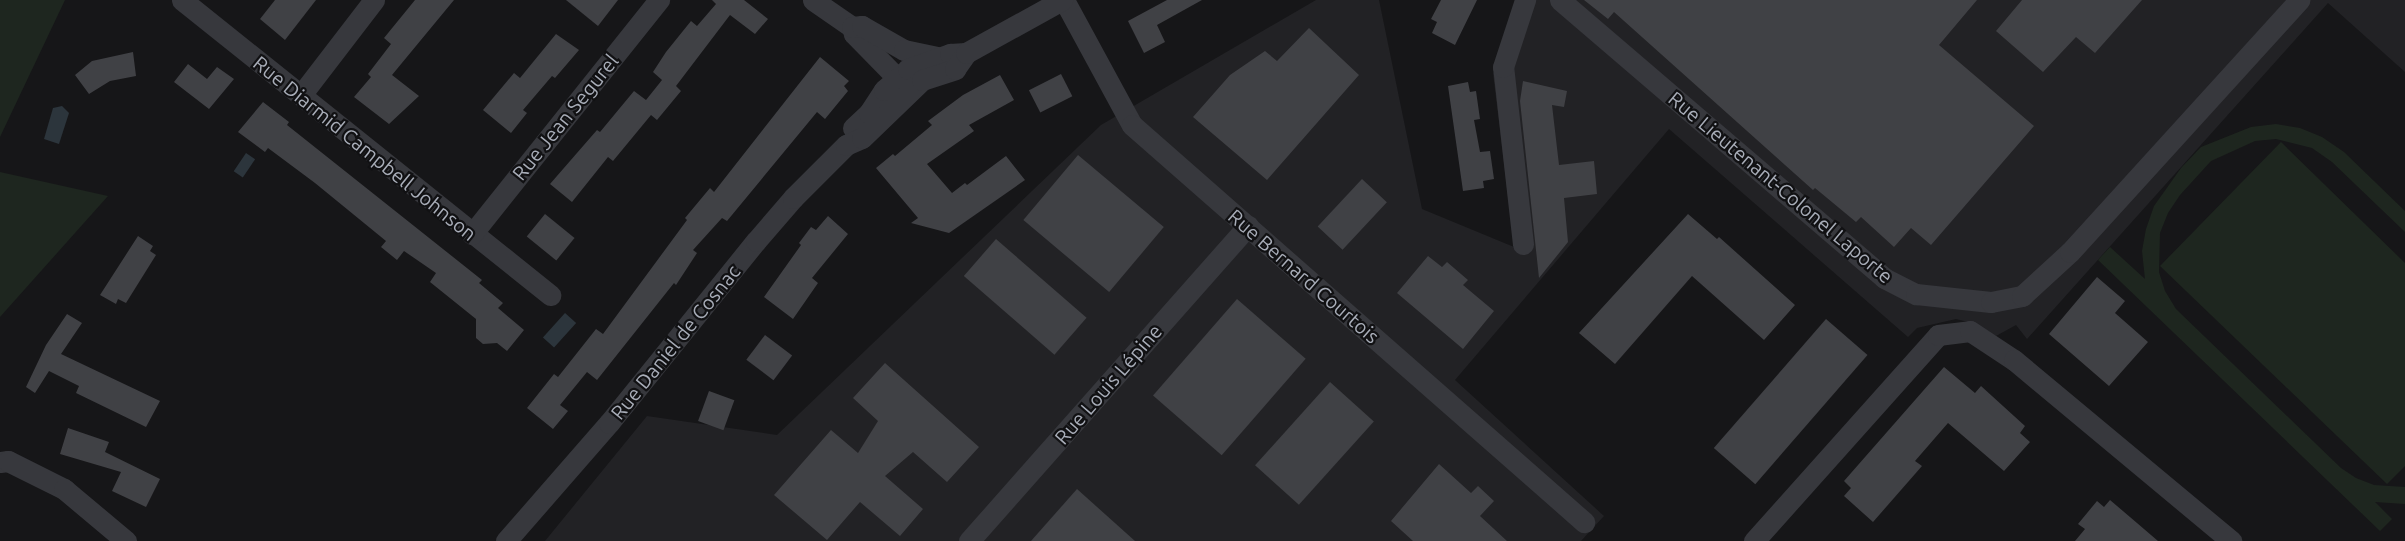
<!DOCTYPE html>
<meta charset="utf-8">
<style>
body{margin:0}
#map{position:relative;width:2405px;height:541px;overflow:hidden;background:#161618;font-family:Ubuntu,sans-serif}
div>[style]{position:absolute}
.built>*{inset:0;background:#222225}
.green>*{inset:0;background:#1e261f}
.water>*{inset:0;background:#2c353c;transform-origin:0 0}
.building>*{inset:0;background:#404145;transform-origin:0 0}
.minor>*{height:21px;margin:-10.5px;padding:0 10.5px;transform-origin:10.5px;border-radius:10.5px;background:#37383d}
span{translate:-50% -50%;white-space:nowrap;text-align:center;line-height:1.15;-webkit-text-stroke:4.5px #111113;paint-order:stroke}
.street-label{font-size:20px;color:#a8adb8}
</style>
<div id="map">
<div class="built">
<div style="clip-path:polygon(1316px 0,1379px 0,1422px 209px,1514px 247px,1493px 73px,1519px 0,2405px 0,2405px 72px,2328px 3px,2027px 339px,2016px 325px,1996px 336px,1972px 323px,1956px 319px,1917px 328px,1908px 337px,1669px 129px,1455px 380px,1604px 516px,1581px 541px,545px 541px,647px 416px,777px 435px,1101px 125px)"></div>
</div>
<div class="green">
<div style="clip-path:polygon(0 0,65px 0,0 137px)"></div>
<div style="clip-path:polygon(2276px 124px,2300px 128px,2322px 137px,2344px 152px,2405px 211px,2405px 232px,2332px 162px,2312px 148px,2276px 139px,2255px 141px,2211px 161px,2180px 195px,2168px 213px,2160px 233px,2159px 272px,2165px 291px,2176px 309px,2341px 468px,2356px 478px,2374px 485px,2405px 487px,2405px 504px,2375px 502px,2392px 519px,2380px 531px,2098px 260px,2110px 247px,2145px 279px,2142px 251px,2146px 229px,2154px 206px,2181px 168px,2201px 147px,2251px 127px)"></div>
<div style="clip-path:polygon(2281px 142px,2405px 263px,2405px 466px,2387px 484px,2160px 266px)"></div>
<div style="clip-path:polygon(0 172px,108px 196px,0 317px)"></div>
</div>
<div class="water">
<div style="clip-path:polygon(62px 106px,69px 113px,59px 144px,44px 139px,53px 108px)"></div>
<div style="left:246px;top:153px;width:11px;height:22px;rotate:34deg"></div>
<div style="left:565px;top:313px;width:15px;height:33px;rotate:42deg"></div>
</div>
<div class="building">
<div style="clip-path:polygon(275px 0,316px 0,285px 40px,260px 19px)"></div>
<div style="clip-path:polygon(415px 0,454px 0,392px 75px,419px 96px,389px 124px,354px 97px,371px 77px,368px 74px,391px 44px,384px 38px)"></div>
<div style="clip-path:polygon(566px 0,618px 0,598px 26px)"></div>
<div style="clip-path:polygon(712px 0,744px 0,768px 19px,755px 34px,730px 15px,676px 86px,681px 91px,657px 120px,651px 115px,613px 161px,608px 157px,572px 202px,550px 184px,597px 130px,600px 132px,634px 91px,646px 100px,662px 80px,653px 72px,666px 52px,691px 21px,697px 26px,716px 4px)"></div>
<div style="clip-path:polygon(1167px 0,1202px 0,1157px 25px,1165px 42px,1144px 53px,1128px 21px)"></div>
<div style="clip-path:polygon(1441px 0,1477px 0,1455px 45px,1432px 33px,1437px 22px,1431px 19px)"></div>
<div style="clip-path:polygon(1584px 0,1977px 0,1939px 45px,2034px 126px,1931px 245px,1911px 228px,1894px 247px,1861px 217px,1856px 222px,1815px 188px,1813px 190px,1614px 12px,1608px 19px)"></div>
<div style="clip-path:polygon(2022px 0,2142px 0,2095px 53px,2076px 37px,2043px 72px,1996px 31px)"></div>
<div style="clip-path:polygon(1309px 28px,1359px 75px,1267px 180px,1193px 117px,1230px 75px,1265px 51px,1277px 61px)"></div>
<div style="clip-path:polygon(556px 34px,579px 50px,555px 78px,552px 76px,523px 110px,527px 113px,511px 133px,483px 110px,514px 73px,520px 78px)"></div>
<div style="clip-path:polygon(133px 52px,136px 76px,110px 81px,89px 94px,75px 75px,92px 61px)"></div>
<div style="clip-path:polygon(820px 57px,849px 81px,844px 86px,848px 91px,825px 119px,817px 112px,727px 221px,722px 218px,693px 250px,697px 253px,676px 285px,674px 283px,597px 380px,587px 372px,560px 405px,568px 411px,553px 429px,527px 408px,554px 374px,558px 377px,596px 329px,603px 334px,687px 220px,685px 218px,710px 188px,714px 192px)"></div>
<div style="clip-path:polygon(188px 64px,207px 79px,217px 67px,234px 79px,209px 109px,174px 82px)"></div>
<div style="left:1061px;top:74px;width:25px;height:36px;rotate:63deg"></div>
<div style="clip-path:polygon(1000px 75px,1014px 100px,969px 125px,974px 131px,927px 164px,952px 193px,965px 183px,967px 185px,1006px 156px,1025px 180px,949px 233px,911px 223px,918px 218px,876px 168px,893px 154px,895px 156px,932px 125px,928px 121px,963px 95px)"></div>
<div style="clip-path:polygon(1523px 81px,1567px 91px,1564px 107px,1552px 105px,1559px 165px,1594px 161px,1597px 194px,1564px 198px,1568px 242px,1539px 278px,1520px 101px)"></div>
<div style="clip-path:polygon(1468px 82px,1470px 92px,1476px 91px,1480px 119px,1474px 120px,1480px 152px,1490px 151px,1494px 179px,1483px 181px,1484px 188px,1463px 191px,1448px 86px)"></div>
<div style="clip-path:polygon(263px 102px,289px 122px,287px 125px,482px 280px,479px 283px,503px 303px,498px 308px,524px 330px,507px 351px,497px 343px,483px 344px,476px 338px,476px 319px,430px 282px,436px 273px,404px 251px,397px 260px,381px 247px,386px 241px,315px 183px,268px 148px,265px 152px,238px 132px)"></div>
<div style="left:1078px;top:155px;width:112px;height:85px;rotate:40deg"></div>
<div style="left:1362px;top:179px;width:34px;height:65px;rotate:43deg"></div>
<div style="left:545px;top:214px;width:38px;height:29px;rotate:39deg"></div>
<div style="clip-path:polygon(1688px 214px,1717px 239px,1719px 237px,1795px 305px,1764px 340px,1692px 276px,1615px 364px,1579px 333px)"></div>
<div style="clip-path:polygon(828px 216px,848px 234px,812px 278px,818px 283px,793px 319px,764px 297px,801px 245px,799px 243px,811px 227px,816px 230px)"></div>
<div style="clip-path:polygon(138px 236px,153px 246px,150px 251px,156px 255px,126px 303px,118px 299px,116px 304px,100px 295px)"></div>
<div style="left:996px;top:239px;width:120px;height:49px;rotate:41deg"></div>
<div style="clip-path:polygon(1428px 256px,1442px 267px,1447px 262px,1468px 280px,1463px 285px,1494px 311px,1463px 349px,1397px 293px)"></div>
<div style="clip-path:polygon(2097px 277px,2125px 301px,2115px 313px,2148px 342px,2109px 386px,2049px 334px)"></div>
<div style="left:1237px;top:299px;width:91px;height:128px;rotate:41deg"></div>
<div style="clip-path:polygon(67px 314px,82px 323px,61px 354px,160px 401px,146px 427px,76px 393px,79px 386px,49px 371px,35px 393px,26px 387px,46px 345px)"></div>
<div style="left:1826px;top:319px;width:55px;height:171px;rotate:41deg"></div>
<div style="left:765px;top:335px;width:34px;height:31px;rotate:37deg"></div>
<div style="clip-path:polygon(885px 363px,979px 447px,947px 482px,913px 452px,885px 476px,923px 509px,900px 536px,860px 502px,827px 540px,774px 495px,831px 430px,858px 453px,878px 421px,853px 398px)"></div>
<div style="clip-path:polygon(1944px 367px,1975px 393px,1981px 386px,2025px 426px,2020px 433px,2030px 442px,2004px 471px,1948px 423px,1915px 461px,1922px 466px,1873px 522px,1844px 496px,1851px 488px,1844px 481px)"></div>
<div style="left:1330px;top:382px;width:59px;height:112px;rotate:42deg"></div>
<div style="left:709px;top:391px;width:27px;height:32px;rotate:20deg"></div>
<div style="clip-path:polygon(68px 428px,109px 442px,105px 452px,160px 479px,146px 507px,112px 491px,121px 472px,60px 454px)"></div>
<div style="clip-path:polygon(1439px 464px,1471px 493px,1478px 486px,1494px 501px,1480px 516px,1507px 541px,1413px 541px,1391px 521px)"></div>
<div style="clip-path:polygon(1077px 489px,1135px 541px,1031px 541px)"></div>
<div style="clip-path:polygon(2110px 500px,2137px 523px,2158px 541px,2075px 541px,2085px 529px,2078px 524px,2097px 501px,2104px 507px)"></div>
</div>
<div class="minor">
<div style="left:182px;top:0;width:472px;rotate:38.7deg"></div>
<div style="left:813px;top:0;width:47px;rotate:34.7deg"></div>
<div style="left:852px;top:27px;width:7px;rotate:74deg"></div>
<div style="left:854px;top:34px;width:74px;rotate:45.5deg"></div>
<div style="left:1064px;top:0;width:142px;rotate:61.5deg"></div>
<div style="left:1132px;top:125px;width:602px;rotate:41.29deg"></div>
<div style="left:1560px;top:0;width:427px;rotate:40.6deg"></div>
<div style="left:1884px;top:278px;width:36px;rotate:27deg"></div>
<div style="left:1916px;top:294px;width:75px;rotate:6.1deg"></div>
<div style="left:1991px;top:302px;width:32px;rotate:-11deg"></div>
<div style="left:2022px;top:296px;width:65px;rotate:-42.5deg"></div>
<div style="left:2070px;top:252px;width:341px;rotate:-47.7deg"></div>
<div style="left:852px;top:27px;width:10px;rotate:-6deg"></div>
<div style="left:862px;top:26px;width:48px;rotate:29.7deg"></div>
<div style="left:904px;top:50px;width:34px;rotate:12deg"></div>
<div style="left:301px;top:95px;width:120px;rotate:-52.5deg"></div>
<div style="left:853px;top:128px;width:22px;rotate:-43deg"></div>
<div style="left:869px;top:113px;width:27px;rotate:-57deg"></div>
<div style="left:884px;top:90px;width:32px;rotate:-41deg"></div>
<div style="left:908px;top:69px;width:45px;rotate:-19.7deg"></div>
<div style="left:950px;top:54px;width:16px;rotate:-4deg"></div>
<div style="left:472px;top:234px;width:300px;rotate:-51.4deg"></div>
<div style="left:1523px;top:244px;width:178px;rotate:-96.4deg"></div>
<div style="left:1503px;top:67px;width:71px;rotate:-71.8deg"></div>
<div style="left:0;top:462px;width:8px;rotate:-7deg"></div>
<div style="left:8px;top:461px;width:63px;rotate:26.6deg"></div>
<div style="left:64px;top:489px;width:81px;rotate:40deg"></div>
<div style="left:506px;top:541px;width:157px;rotate:-48.9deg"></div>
<div style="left:609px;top:423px;width:234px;rotate:-51.1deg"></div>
<div style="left:756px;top:241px;width:57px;rotate:-49.3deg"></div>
<div style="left:793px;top:198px;width:75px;rotate:-45deg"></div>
<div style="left:846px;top:145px;width:17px;rotate:-24deg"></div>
<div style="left:862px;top:138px;width:83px;rotate:-44deg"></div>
<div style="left:922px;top:80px;width:35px;rotate:-18deg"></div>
<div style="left:955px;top:69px;width:19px;rotate:-55deg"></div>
<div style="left:966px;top:53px;width:110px;rotate:-28.9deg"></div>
<div style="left:969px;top:541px;width:421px;rotate:-48.5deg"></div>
<div style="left:1754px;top:541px;width:276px;rotate:-48.2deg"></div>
<div style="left:1938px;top:335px;width:32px;rotate:-7deg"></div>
<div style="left:1970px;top:331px;width:53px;rotate:33.4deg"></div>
<div style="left:2014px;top:360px;width:283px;rotate:39.8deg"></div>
</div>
<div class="street-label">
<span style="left:565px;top:117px;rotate:-51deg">Rue Jean Segurel</span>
<span style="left:365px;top:148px;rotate:39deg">Rue Diarmid Campbell Johnson</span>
<span style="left:1781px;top:187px;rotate:40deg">Rue Lieutenant-Colonel Laporte</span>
<span style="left:1304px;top:276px;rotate:41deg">Rue Bernard Courtois</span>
<span style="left:675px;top:342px;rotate:-51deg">Rue Daniel de Cosnac</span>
<span style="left:1108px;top:384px;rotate:-49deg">Rue Louis Lépine</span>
</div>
</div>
